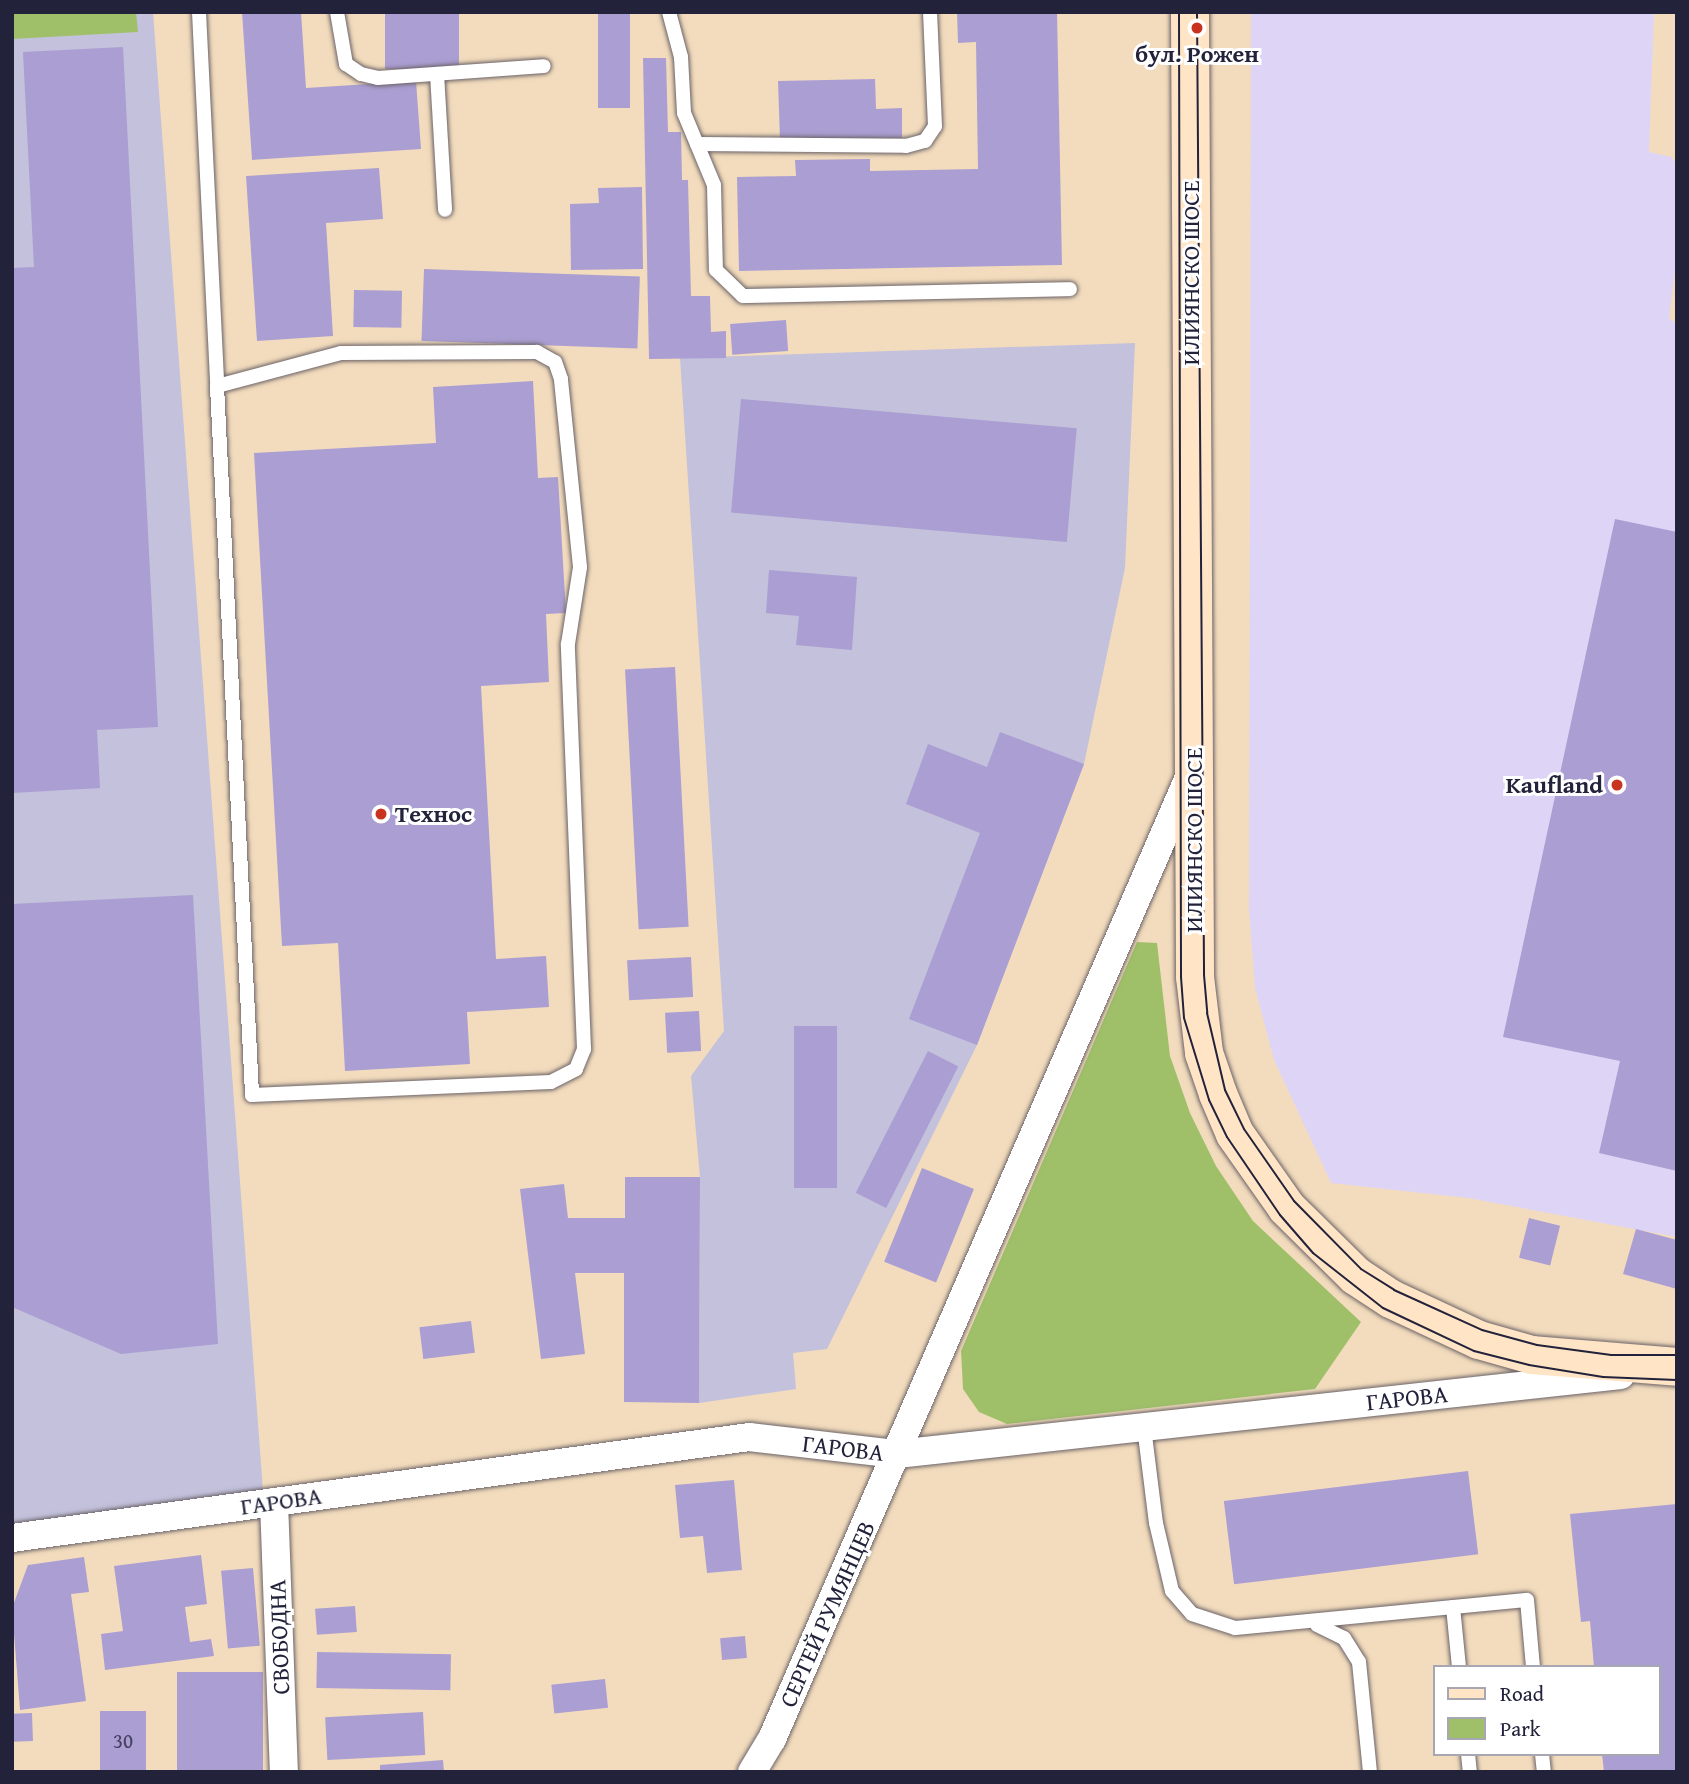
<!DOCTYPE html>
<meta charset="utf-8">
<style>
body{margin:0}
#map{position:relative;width:1689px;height:1784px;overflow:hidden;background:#f3dcbd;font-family:"Gentium Book Plus",serif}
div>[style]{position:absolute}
.built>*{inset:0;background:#ded5f6}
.industrial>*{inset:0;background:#c3c1dc}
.green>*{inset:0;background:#9fc069}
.building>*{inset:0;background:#ab9ed2;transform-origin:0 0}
.roads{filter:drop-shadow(0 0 2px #6b6368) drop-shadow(0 0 2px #6b6368)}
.lane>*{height:14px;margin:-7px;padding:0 7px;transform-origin:7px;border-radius:7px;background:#fff}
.street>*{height:28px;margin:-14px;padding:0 14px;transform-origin:14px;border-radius:14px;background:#fff}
.secondary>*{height:38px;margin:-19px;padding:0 19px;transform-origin:19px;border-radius:19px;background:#ffe4c6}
.tram>*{height:2px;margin:-1px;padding:0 1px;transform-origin:1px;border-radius:1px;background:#22223b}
.dots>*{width:19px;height:19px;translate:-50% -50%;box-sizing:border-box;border:4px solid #fff;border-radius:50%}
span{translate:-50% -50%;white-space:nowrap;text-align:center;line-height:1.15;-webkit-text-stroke:6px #fff;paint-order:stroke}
.number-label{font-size:21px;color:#444161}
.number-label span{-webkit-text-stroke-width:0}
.poi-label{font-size:24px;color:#22223b;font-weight:700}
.right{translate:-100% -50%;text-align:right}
.left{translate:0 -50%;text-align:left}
.street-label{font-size:24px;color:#22223b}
.frame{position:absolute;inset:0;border:14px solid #22223b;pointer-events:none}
.legend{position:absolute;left:1433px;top:1665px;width:228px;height:91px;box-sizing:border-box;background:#fff;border:2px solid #a7a7b1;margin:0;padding:9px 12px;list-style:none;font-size:21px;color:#22223b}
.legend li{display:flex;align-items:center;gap:14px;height:35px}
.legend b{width:35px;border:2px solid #a7a7b1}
</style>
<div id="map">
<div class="built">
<div style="clip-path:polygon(1251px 12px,1654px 12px,1649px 152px,1672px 157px,1677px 166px,1677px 255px,1669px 318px,1677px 324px,1677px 1237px,1468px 1198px,1331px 1183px,1274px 1060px,1255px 988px,1249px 910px)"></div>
</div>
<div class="industrial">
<div style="clip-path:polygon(12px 12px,153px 12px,263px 1491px,12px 1524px)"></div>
<div style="clip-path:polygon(1135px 343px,1125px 568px,1084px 764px,977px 1045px,827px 1349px,793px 1353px,796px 1389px,699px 1403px,700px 1177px,691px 1076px,724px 1031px,680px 358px)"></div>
</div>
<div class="green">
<div style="clip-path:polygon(12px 12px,136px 12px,138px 32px,12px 39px)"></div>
<div style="clip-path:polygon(1137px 942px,1157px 943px,1170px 1056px,1190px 1113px,1216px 1166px,1253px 1221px,1361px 1322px,1315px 1389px,1007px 1424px,979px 1412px,963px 1389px,961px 1351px)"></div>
</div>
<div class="building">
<div style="clip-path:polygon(242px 12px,301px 12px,306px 88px,416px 81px,421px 149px,252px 160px)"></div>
<div style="left:385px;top:12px;width:74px;height:57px"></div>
<div style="left:598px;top:12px;width:32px;height:96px"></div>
<div style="clip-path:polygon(957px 12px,1057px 12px,1062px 265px,739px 271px,737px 177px,796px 176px,795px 160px,870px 159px,870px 171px,978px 169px,976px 42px,958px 43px)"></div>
<div style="clip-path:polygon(123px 47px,158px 727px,97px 730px,100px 788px,12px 793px,12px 268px,34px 267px,23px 52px)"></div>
<div style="clip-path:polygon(643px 58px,666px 58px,668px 132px,681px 132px,682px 180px,688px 180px,691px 296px,710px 296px,711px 332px,726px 331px,726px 358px,649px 359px)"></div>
<div style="clip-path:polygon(875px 79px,876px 109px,902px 108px,902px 138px,780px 140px,778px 81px)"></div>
<div style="clip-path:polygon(379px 168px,383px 219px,326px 223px,333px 336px,257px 341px,246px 176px)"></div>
<div style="clip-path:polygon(642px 187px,643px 269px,571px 270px,570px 204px,599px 203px,598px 188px)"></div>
<div style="left:424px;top:269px;width:216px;height:72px;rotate:2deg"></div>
<div style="left:354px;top:290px;width:48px;height:37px;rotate:1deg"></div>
<div style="left:786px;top:320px;width:31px;height:56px;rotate:86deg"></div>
<div style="clip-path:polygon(533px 381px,538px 478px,558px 477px,566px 613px,546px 614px,549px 682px,481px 686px,496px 959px,546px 956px,549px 1007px,467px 1012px,470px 1064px,345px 1071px,338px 943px,282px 946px,254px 453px,436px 443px,433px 387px)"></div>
<div style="left:741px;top:399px;width:337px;height:114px;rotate:5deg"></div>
<div style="clip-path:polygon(1615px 519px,1677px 532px,1677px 1171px,1599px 1153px,1620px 1061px,1503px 1037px)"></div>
<div style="clip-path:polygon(769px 570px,857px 577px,852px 650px,796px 645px,799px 616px,766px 613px)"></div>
<div style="left:675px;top:667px;width:260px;height:50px;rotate:87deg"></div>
<div style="clip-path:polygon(1000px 732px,1084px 764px,977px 1045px,909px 1019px,980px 833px,906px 804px,928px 744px,987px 767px)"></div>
<div style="clip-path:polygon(193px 895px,218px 1344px,121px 1354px,12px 1307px,12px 904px)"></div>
<div style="left:691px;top:957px;width:40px;height:64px;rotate:87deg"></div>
<div style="left:699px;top:1011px;width:40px;height:34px;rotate:87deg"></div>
<div style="left:794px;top:1026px;width:43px;height:162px"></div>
<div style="left:928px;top:1051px;width:34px;height:159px;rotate:27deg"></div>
<div style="left:922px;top:1168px;width:56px;height:101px;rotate:22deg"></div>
<div style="clip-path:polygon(625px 1177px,700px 1177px,699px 1403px,624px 1402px,624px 1273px,575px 1273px,585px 1354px,541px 1359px,520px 1189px,564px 1184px,568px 1218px,625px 1218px)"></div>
<div style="left:1529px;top:1218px;width:32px;height:41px;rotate:14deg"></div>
<div style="clip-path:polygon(1636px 1229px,1677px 1240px,1677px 1289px,1623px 1274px)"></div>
<div style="left:471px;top:1321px;width:32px;height:52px;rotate:83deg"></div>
<div style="left:1468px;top:1471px;width:84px;height:246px;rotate:83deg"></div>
<div style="clip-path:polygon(734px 1480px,742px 1570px,707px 1573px,703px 1536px,680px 1538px,675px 1485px)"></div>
<div style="clip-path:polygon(1677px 1504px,1677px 1772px,1604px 1772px,1602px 1754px,1659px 1754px,1659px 1667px,1594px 1667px,1590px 1621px,1581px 1622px,1570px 1514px)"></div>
<div style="clip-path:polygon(201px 1555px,207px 1604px,185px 1607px,190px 1642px,211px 1639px,214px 1656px,105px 1670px,101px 1634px,123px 1631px,114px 1566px)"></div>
<div style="clip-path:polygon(84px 1557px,89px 1592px,71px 1594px,86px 1701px,20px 1710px,12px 1608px,28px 1565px)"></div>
<div style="left:253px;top:1568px;width:78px;height:32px;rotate:85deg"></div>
<div style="left:355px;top:1606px;width:26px;height:40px;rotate:86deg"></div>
<div style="left:745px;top:1636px;width:22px;height:25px;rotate:85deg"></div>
<div style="left:317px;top:1652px;width:134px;height:36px;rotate:1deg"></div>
<div style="left:177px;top:1672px;width:86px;height:100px"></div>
<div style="left:605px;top:1679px;width:29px;height:54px;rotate:84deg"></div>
<div style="left:100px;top:1711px;width:46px;height:61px"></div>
<div style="left:423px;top:1712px;width:43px;height:98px;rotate:87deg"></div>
<div style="left:32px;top:1713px;width:28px;height:20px;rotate:88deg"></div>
<div style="clip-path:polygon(443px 1760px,444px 1772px,380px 1772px,380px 1765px)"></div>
</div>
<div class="roads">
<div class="lane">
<div style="left:199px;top:12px;width:374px;rotate:87.2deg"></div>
<div style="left:217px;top:386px;width:710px;rotate:87.17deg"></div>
<div style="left:252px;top:1095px;width:299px;rotate:-2.5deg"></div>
<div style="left:551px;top:1082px;width:28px;rotate:-27deg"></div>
<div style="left:576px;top:1069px;width:22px;rotate:-68deg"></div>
<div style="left:584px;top:1049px;width:405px;rotate:-92.3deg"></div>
<div style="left:568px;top:644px;width:78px;rotate:-81.1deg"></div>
<div style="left:580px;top:567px;width:189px;rotate:-95.8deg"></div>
<div style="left:561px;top:379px;width:18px;rotate:-109deg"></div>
<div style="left:555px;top:362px;width:21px;rotate:-151deg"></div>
<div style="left:537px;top:352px;width:196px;rotate:179.7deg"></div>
<div style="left:341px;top:353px;width:128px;rotate:165.1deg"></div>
<div style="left:337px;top:12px;width:53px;rotate:80.2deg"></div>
<div style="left:346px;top:64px;width:18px;rotate:34deg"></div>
<div style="left:361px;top:74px;width:17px;rotate:13deg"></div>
<div style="left:378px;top:78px;width:166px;rotate:-4.1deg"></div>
<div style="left:669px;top:12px;width:47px;rotate:75.1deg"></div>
<div style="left:681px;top:57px;width:56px;rotate:86.9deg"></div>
<div style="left:684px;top:113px;width:78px;rotate:67.4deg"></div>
<div style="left:714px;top:185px;width:85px;rotate:88.7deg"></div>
<div style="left:716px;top:270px;width:37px;rotate:44deg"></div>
<div style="left:743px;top:296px;width:327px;rotate:-1.2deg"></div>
<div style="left:437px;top:74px;width:136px;rotate:86.6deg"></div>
<div style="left:697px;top:144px;width:209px;rotate:0.5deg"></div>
<div style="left:906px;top:146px;width:20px;rotate:-15deg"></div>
<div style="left:925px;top:141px;width:18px;rotate:-56deg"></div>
<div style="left:935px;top:126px;width:114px;rotate:-92.5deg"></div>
<div style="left:1144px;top:1427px;width:97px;rotate:82.9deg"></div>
<div style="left:1156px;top:1523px;width:70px;rotate:76.8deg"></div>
<div style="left:1172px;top:1591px;width:30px;rotate:49deg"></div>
<div style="left:1192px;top:1614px;width:45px;rotate:18deg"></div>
<div style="left:1235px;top:1628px;width:293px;rotate:-5.5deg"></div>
<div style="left:1527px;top:1600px;width:67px;rotate:84.9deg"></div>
<div style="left:1453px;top:1607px;width:60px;rotate:84.3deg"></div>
<div style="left:1317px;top:1625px;width:30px;rotate:26deg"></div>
<div style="left:1344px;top:1638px;width:28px;rotate:58deg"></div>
<div style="left:1359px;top:1662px;width:111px;rotate:84.3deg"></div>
<div style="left:1468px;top:1754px;width:18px;rotate:84deg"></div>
<div style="left:1542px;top:1754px;width:18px;rotate:84deg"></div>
</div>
<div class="street">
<div style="left:274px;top:1502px;width:270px;rotate:87.9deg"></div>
<div style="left:12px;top:1538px;width:744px;rotate:-7.8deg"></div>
<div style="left:749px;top:1437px;width:149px;rotate:6.6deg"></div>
<div style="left:897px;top:1454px;width:728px;rotate:-6.23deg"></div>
<div style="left:752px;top:1772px;width:39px;rotate:-59deg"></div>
<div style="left:772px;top:1739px;width:1051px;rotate:-66.56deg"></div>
</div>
<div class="secondary">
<div style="left:1190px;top:12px;width:965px;rotate:89.7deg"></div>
<div style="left:1195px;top:977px;width:77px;rotate:83.2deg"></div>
<div style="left:1204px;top:1053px;width:43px;rotate:71.1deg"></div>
<div style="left:1218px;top:1094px;width:43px;rotate:67deg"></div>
<div style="left:1235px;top:1134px;width:90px;rotate:54.9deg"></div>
<div style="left:1287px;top:1208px;width:97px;rotate:44.6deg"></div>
<div style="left:1356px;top:1276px;width:42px;rotate:33.3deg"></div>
<div style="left:1391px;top:1299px;width:97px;rotate:25deg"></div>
<div style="left:1479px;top:1340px;width:55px;rotate:15.8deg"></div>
<div style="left:1532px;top:1355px;width:145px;rotate:4.7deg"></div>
</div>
</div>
<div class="tram">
<div style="left:1179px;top:12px;width:965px;rotate:89.88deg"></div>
<div style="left:1181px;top:977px;width:41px;rotate:85.8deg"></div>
<div style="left:1184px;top:1018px;width:86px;rotate:73deg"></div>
<div style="left:1209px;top:1100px;width:41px;rotate:64.1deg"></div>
<div style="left:1227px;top:1137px;width:94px;rotate:55.8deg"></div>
<div style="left:1280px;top:1215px;width:50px;rotate:49deg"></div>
<div style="left:1313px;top:1253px;width:89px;rotate:38.2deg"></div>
<div style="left:1383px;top:1308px;width:101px;rotate:25.3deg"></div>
<div style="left:1474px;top:1351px;width:57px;rotate:14.3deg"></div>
<div style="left:1529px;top:1365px;width:75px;rotate:9.2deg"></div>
<div style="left:1603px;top:1377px;width:74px;rotate:2.3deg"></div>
<div style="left:1197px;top:12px;width:963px;rotate:89.58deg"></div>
<div style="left:1204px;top:975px;width:38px;rotate:85deg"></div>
<div style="left:1207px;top:1013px;width:79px;rotate:76.8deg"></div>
<div style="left:1225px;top:1090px;width:43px;rotate:64deg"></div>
<div style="left:1244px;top:1129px;width:88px;rotate:55.2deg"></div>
<div style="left:1294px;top:1201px;width:95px;rotate:45.4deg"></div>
<div style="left:1361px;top:1269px;width:39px;rotate:32deg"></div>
<div style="left:1394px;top:1290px;width:97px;rotate:24.4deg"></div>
<div style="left:1482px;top:1330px;width:57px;rotate:15.3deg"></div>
<div style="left:1537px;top:1345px;width:75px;rotate:7.7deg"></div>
<div style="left:1611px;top:1355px;width:66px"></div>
</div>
<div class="dots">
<div style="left:1197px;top:28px;background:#c8321e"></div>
<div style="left:1617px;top:785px;background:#c8321e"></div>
<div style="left:381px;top:814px;background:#c8321e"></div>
</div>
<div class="number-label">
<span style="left:123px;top:1741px">30</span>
</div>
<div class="poi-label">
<span style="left:1197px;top:54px">бул. Рожен</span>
<span class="right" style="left:1603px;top:785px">Kaufland</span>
<span class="left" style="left:395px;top:814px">Технос</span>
</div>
<div class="street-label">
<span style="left:1191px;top:273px;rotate:-90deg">ИЛИЯНСКО ШОСЕ</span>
<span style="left:1194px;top:840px;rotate:-90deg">ИЛИЯНСКО ШОСЕ</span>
<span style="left:1407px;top:1398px;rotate:-6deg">ГАРОВА</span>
<span style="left:843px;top:1448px;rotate:7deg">ГАРОВА</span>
<span style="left:281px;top:1501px;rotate:-8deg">ГАРОВА</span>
<span style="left:827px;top:1614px;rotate:-66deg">СЕРГЕЙ РУМЯНЦЕВ</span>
<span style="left:279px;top:1637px;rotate:-92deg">СВОБОДНА</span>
</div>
<div class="frame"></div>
<ul class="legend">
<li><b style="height:9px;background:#ffe4c6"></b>Road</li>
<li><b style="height:19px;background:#9fc069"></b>Park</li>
</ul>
</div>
